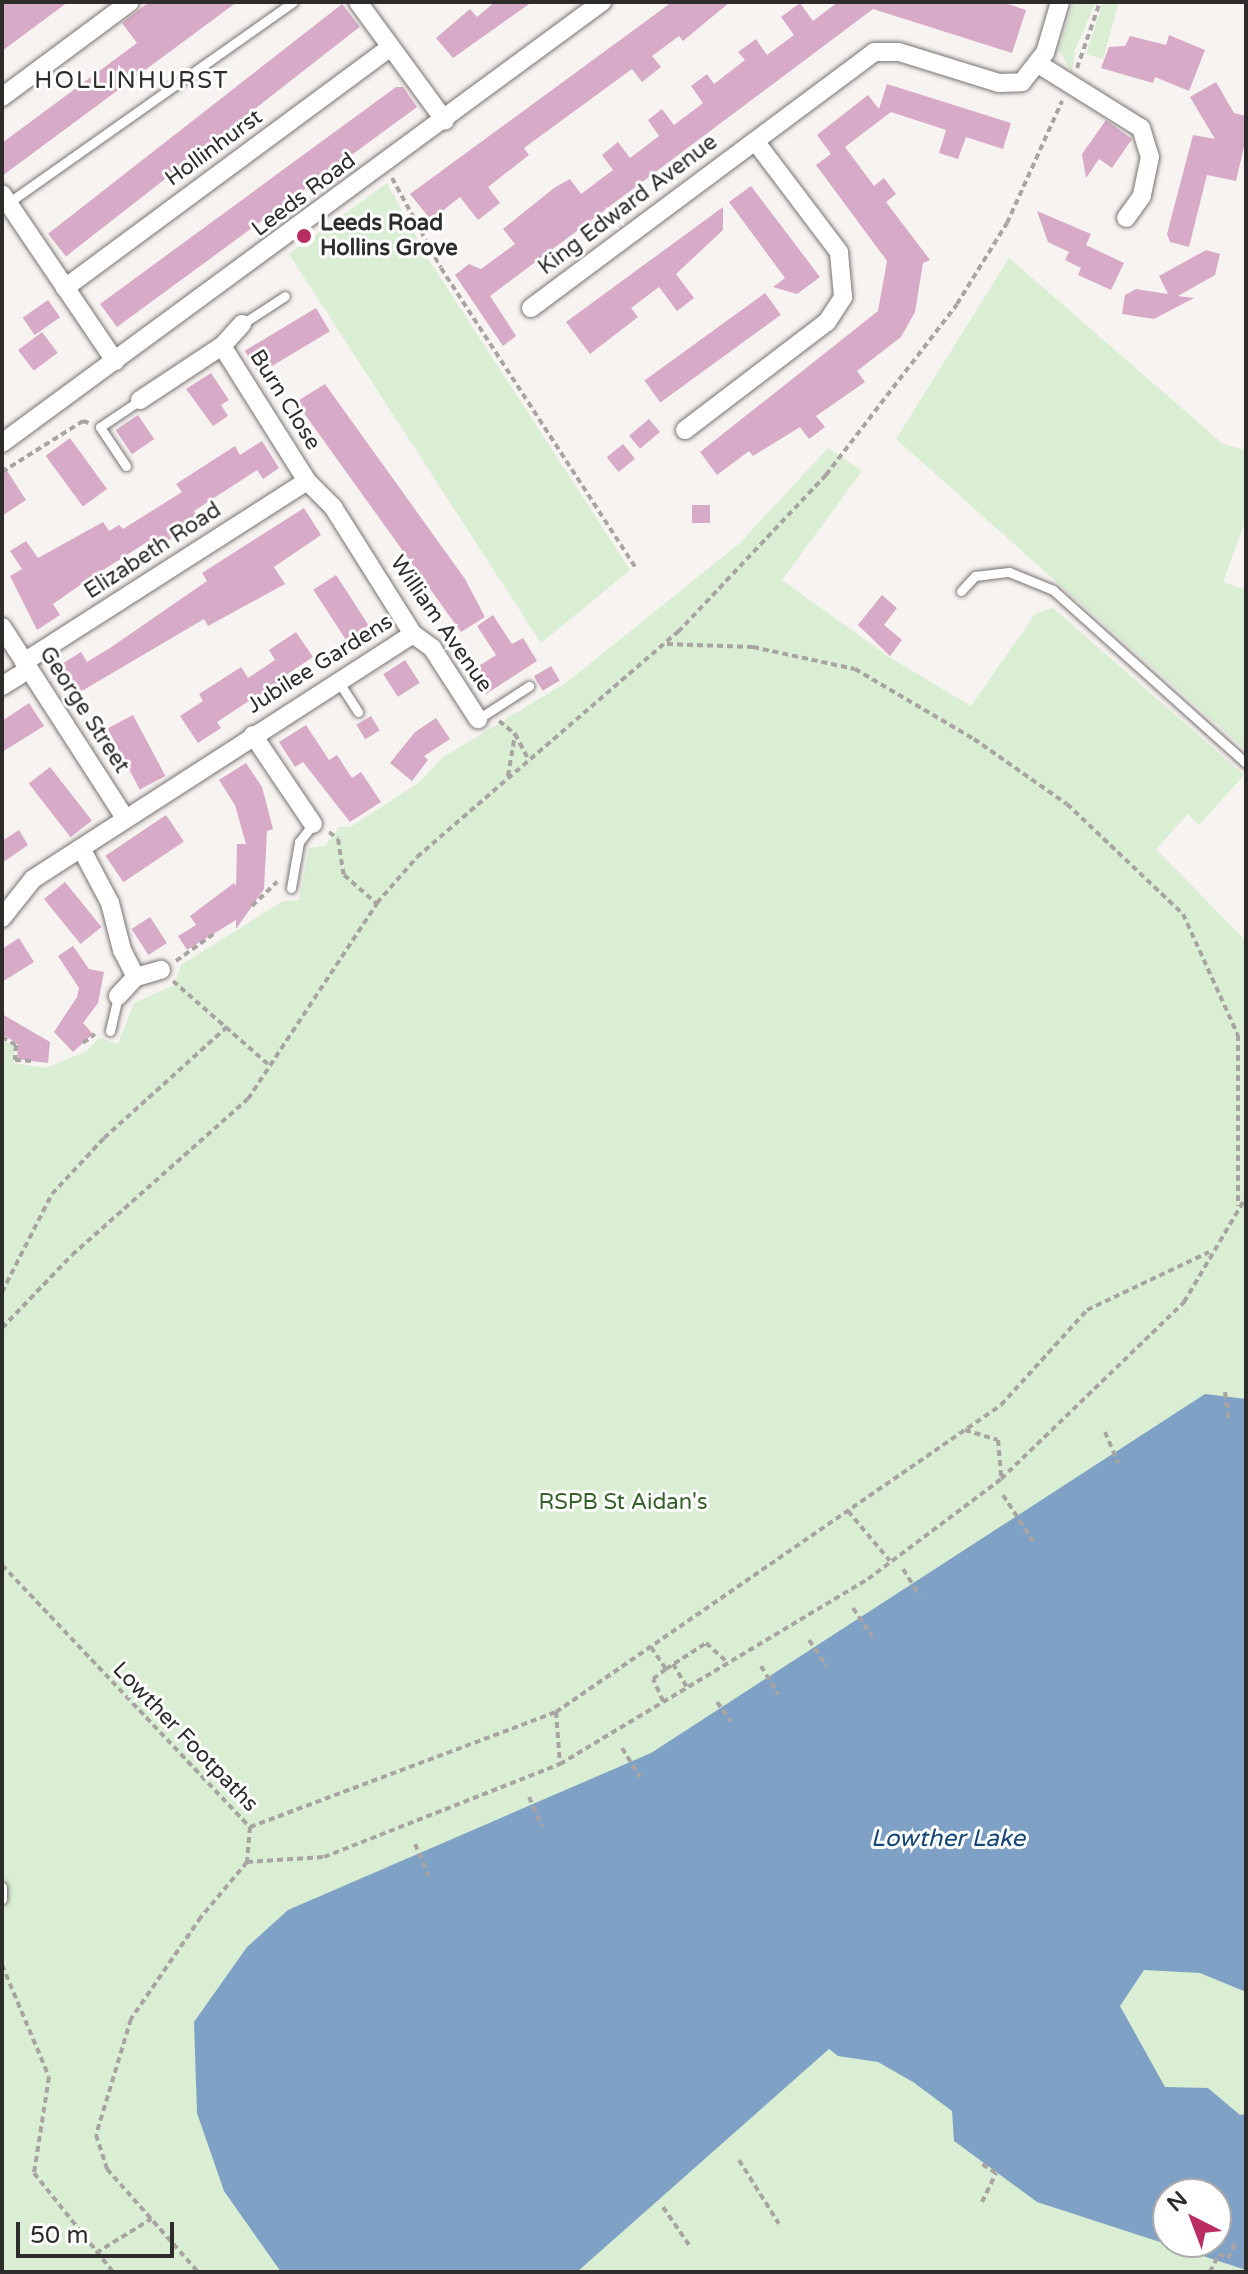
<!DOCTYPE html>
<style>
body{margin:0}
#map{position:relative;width:1248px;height:2274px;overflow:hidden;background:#f7f3f0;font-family:"Varela Round",sans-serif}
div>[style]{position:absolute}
.green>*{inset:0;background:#d9eed3}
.water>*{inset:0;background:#80a1c6}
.building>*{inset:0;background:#d7aac7;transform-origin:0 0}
.path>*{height:4px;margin-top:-2px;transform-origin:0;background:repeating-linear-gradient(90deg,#a8a4a2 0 6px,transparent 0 10px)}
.roads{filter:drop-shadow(0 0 2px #777371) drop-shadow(0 0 2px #777371)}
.service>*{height:9px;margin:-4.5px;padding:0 4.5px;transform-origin:4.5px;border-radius:4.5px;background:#fff}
.minor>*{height:18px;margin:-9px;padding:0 9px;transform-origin:9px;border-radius:9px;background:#fff}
.dots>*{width:22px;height:22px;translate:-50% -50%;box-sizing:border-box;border:4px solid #fff;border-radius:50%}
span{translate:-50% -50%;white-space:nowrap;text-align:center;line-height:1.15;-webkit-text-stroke:6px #fff;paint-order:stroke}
.street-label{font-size:22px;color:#2e2c2b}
.poi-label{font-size:22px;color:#2e2c2b;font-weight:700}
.left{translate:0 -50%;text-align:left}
.park-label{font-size:22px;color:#36602a}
.neighbourhood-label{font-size:24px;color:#2e2c2b;letter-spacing:2px}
.water-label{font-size:24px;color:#154675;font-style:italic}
.frame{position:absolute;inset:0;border:4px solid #2e2c2b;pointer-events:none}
.north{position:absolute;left:1152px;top:2178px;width:80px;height:80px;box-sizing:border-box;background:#fff;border:2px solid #ababaa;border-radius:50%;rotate:318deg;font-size:22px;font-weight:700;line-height:32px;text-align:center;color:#2e2c2b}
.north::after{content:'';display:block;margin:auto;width:28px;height:36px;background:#b92d63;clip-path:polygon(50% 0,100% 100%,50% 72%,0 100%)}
.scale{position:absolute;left:16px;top:2222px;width:158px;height:36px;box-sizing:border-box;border:4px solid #2e2c2b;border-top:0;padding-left:10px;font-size:24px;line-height:28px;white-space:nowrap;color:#2e2c2b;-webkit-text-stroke:6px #fff;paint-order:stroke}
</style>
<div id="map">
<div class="green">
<div style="clip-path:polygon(1073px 2px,1096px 2px,1075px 50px,1072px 73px,1059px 50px)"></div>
<div style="clip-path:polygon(1103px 2px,1119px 2px,1103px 59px,1086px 54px)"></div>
<div style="clip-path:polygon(387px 183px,429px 260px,630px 570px,541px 643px,289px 254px)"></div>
<div style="clip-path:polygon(1009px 258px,1223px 444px,1246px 450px,1246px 519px,1223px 582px,1246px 590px,1246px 750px,896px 439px)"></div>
<div style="clip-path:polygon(evenodd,828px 448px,862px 471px,782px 580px,889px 657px,971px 706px,1035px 614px,1053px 608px,1244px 775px,1199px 825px,1188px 814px,1156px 849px,1246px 941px,1246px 2272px,2px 2272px,2px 1040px,14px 1046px,14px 1063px,46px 1068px,87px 1051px,99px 1038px,118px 1044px,134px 1003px,174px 985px,181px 965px,283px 901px,299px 900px,309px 848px,325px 846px,339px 827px,350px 827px,420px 782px,442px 758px,567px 682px,740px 543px,828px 448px,1168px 2194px,1216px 2194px,1216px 2242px,1168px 2242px,1168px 2194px)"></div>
</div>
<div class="water">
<div style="clip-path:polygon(evenodd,1205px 1394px,1246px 1399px,1246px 1992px,1200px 1973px,1144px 1970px,1120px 2006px,1165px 2087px,1208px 2088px,1240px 2115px,1246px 2114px,1246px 2270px,1037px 2202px,954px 2141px,952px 2111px,913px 2082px,878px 2062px,838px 2056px,829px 2049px,577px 2272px,281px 2272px,224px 2191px,197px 2113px,194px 2022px,247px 1947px,288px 1910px,651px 1753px,1205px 1394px,1168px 2194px,1216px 2194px,1216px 2242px,1168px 2242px,1168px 2194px)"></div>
</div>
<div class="building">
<div style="clip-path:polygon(2px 2px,68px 2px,2px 51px)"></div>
<div style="clip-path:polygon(149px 2px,237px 2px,2px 176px,2px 143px,137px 43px,122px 23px)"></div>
<div style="clip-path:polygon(495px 2px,532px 2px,453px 58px,436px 38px,470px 9px,477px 17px)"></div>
<div style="clip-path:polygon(672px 2px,730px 2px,683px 41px,679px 36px,652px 56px,661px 67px,642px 82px,632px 69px,524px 148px,529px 155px,488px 187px,500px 203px,478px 220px,460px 197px,431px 220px,410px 194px)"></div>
<div style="clip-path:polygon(838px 2px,1002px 2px,1026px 10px,1012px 53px,873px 9px,490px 296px,516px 336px,503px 346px,455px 275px,469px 264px,481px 269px,515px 244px,503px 229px,554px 188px,570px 179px,581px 194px,613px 170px,602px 155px,618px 142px,630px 158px,659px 136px,648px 120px,662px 109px,674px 125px,703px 103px,691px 86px,707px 74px,714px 84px,745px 60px,738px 52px,756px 39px,767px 55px,794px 35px,781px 17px,800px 3px,813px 21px)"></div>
<div style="left:342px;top:4px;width:29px;height:373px;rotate:52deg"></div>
<div style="clip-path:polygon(1169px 35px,1205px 50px,1189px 91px,1155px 77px,1153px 83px,1101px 68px,1109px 47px,1125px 46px,1130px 36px,1166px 45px)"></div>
<div style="clip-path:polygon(1216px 82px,1234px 113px,1246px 116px,1246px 138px,1236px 181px,1207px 175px,1189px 247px,1170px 242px,1167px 234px,1193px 135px,1215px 139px,1190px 97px)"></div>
<div style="clip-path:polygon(887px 84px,1011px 123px,1003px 149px,966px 137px,958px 159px,939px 153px,946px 130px,891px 112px,845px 147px,874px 186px,884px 178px,896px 194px,886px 202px,930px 260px,923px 263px,915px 312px,901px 337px,857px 371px,865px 382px,816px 416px,825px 427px,809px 439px,800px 427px,753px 456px,749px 451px,717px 475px,700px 452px,878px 311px,887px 261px,816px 165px,831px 154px,817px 135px,868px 95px,879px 109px)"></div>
<div style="clip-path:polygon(396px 87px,403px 87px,417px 107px,117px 327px,100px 304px)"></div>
<div style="clip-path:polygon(1106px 120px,1132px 139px,1112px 168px,1099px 159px,1086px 178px,1082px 154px)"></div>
<div style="clip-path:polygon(751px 186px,820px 277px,797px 294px,773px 287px,785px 278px,729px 202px)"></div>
<div style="clip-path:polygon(723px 207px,723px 230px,676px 274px,694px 298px,677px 311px,659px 287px,631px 308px,638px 317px,590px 354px,566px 322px)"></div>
<div style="clip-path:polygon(1037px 211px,1091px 234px,1086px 245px,1124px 263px,1111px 290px,1078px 275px,1081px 268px,1065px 260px,1069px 252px,1048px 242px)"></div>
<div style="clip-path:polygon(1206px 250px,1220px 254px,1215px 275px,1178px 296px,1194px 298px,1154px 319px,1122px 314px,1125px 295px,1136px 289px,1168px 294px,1159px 276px)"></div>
<div style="left:765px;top:293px;width:27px;height:149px;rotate:54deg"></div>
<div style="left:48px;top:300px;width:21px;height:31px;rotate:55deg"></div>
<div style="left:316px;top:308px;width:27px;height:83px;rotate:59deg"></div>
<div style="left:42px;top:332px;width:26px;height:30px;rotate:53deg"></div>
<div style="clip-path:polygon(211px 373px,229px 400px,221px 405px,228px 416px,213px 426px,186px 389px)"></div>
<div style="clip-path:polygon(325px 384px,465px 579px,485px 617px,461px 632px,296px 402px)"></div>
<div style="left:138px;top:415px;width:29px;height:27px;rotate:56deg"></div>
<div style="left:649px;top:419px;width:17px;height:26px;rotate:50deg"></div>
<div style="left:70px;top:438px;width:63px;height:30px;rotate:54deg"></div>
<div style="clip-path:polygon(262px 441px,279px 468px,263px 479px,257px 470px,194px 511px,199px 519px,163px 544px,152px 551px,147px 542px,86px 581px,53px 604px,60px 615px,37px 630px,10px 576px,22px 569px,10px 551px,26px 541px,38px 558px,103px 522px,109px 531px,119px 525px,123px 529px,182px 492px,176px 484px,235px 446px,240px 455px)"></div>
<div style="left:623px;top:444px;width:19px;height:21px;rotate:51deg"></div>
<div style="clip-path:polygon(2px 463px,26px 500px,2px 516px)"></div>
<div style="left:692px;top:505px;width:18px;height:18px"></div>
<div style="clip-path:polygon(304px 508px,321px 535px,274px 567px,285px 584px,208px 626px,204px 619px,75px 695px,57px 667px,81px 652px,87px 662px,110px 648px,207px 581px,202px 573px)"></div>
<div style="left:336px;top:575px;width:75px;height:27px;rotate:57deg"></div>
<div style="clip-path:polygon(882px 595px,897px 608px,884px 625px,902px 640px,890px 656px,858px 625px)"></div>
<div style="clip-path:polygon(493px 615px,512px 644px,523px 638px,537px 661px,486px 694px,471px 671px,496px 655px,477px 626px)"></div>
<div style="clip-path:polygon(296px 632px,313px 657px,280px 679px,284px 686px,261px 700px,258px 695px,217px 722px,221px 728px,198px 743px,180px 716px,203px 701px,199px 694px,241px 667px,248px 678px,275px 660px,269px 650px)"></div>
<div style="left:405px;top:660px;width:27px;height:26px;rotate:57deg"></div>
<div style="left:551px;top:666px;width:17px;height:20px;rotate:59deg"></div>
<div style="clip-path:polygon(29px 703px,44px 726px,2px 752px,2px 721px)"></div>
<div style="left:133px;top:715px;width:69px;height:29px;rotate:62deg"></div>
<div style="left:371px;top:716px;width:17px;height:17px;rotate:59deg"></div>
<div style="clip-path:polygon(436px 718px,450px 739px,424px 756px,428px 760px,412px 781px,390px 763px,415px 732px)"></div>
<div style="clip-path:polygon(306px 725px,329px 760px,337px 755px,352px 778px,361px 772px,381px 802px,350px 822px,303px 762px,295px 767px,279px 742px)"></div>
<div style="clip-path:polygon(246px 763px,262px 787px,273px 829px,267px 831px,264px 889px,236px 929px,236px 920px,187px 950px,178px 936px,196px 925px,190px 916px,234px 883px,236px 886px,237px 844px,246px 844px,235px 805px,219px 780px)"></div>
<div style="left:50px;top:767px;width:68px;height:27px;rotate:52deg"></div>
<div style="left:166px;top:815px;width:32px;height:73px;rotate:56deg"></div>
<div style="clip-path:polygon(19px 830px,28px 845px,2px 863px,2px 841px)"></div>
<div style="left:65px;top:882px;width:58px;height:27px;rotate:51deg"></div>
<div style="left:150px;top:917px;width:31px;height:22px;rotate:57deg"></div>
<div style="clip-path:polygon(19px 938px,34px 962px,2px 982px,2px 949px)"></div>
<div style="clip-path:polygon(73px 946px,89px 969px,104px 972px,98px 1003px,83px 1023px,93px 1034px,73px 1052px,54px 1032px,77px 997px,79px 988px,58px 956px)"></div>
<div style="clip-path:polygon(2px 1014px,50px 1042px,48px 1063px,17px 1059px,18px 1044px,2px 1034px)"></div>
</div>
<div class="path">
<div style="left:1077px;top:68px;width:70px;rotate:-70.8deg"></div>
<div style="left:392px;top:178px;width:102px;rotate:61.4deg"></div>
<div style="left:441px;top:268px;width:358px;rotate:57deg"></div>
<div style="left:2px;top:472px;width:96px;rotate:-32.2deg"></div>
<div style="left:83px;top:421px;width:6px;rotate:18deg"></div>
<div style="left:667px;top:644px;width:86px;rotate:2deg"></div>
<div style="left:753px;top:647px;width:104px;rotate:12.2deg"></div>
<div style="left:855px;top:669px;width:138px;rotate:30.5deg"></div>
<div style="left:974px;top:739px;width:113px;rotate:35deg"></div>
<div style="left:1067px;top:804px;width:160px;rotate:43.5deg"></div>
<div style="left:1183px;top:914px;width:133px;rotate:65.6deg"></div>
<div style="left:1238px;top:1035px;width:171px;rotate:90deg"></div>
<div style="left:499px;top:721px;width:21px;rotate:39deg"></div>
<div style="left:515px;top:734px;width:30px;rotate:62deg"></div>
<div style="left:508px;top:776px;width:43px;rotate:-80.5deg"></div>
<div style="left:329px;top:832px;width:11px;rotate:38deg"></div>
<div style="left:338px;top:839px;width:36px;rotate:81deg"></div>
<div style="left:344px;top:875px;width:43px;rotate:41.2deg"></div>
<div style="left:252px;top:906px;width:35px;rotate:-44deg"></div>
<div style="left:176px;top:961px;width:48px;rotate:-35.7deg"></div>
<div style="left:173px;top:981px;width:129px;rotate:41.2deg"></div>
<div style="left:2px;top:1037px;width:16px;rotate:30deg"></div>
<div style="left:16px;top:1045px;width:15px;rotate:94deg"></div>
<div style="left:15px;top:1060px;width:18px;rotate:3deg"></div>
<div style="left:83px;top:1043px;width:15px;rotate:-37deg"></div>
<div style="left:2px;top:1292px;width:110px;rotate:-63deg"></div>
<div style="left:52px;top:1194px;width:76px;rotate:-47.1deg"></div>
<div style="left:104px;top:1138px;width:166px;rotate:-42.1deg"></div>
<div style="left:2px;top:1328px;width:101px;rotate:-46.2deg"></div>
<div style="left:72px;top:1255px;width:235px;rotate:-41.6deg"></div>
<div style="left:248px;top:1099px;width:235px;rotate:-56.6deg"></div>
<div style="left:377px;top:903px;width:61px;rotate:-49deg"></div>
<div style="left:417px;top:857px;width:345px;rotate:-40.8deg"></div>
<div style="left:678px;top:632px;width:216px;rotate:-46.7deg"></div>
<div style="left:826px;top:475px;width:215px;rotate:-52.5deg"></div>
<div style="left:957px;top:304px;width:95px;rotate:-58.3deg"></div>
<div style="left:1007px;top:223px;width:134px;rotate:-65.7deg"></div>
<div style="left:1225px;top:1392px;width:28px;rotate:82deg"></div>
<div style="left:965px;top:1430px;width:34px;rotate:17deg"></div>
<div style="left:998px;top:1440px;width:38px;rotate:85deg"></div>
<div style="left:1105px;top:1432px;width:34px;rotate:67deg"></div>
<div style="left:1003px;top:1495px;width:55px;rotate:56.9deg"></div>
<div style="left:848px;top:1511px;width:65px;rotate:50deg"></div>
<div style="left:2px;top:1565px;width:361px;rotate:46.6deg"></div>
<div style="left:250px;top:1827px;width:35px;rotate:95deg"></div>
<div style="left:247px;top:1862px;width:72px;rotate:129.9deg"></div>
<div style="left:201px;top:1917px;width:124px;rotate:124.5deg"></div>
<div style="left:131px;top:2019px;width:121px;rotate:106.8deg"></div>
<div style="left:96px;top:2135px;width:36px;rotate:72deg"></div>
<div style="left:107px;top:2169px;width:137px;rotate:48.5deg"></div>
<div style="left:903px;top:1569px;width:31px;rotate:58deg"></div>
<div style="left:853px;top:1608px;width:34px;rotate:56deg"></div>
<div style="left:809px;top:1640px;width:32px;rotate:56deg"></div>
<div style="left:651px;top:1647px;width:27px;rotate:56deg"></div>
<div style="left:666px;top:1669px;width:48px;rotate:-33deg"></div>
<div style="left:706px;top:1643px;width:28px;rotate:42deg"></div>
<div style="left:673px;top:1664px;width:27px;rotate:59deg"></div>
<div style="left:761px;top:1666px;width:33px;rotate:59deg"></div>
<div style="left:663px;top:1701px;width:24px;rotate:-114deg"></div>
<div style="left:653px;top:1679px;width:16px;rotate:-38deg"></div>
<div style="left:717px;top:1702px;width:24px;rotate:54deg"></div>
<div style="left:556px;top:1712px;width:52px;rotate:85.6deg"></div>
<div style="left:622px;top:1748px;width:34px;rotate:58deg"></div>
<div style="left:529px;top:1797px;width:32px;rotate:66deg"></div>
<div style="left:250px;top:1827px;width:327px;rotate:-20.6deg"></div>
<div style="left:556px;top:1712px;width:541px;rotate:-34.6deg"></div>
<div style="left:1001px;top:1405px;width:128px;rotate:-47.8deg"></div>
<div style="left:1087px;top:1310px;width:135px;rotate:-25.4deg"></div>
<div style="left:415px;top:1844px;width:34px;rotate:67deg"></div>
<div style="left:247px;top:1862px;width:77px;rotate:-3.7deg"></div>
<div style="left:324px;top:1857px;width:254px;rotate:-21.5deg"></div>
<div style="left:560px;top:1764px;width:359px;rotate:-31deg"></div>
<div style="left:868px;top:1579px;width:166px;rotate:-36.9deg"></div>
<div style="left:1001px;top:1479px;width:255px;rotate:-44deg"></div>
<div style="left:1184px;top:1302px;width:122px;rotate:-59.4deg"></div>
<div style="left:2px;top:1965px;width:121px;rotate:67.2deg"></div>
<div style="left:49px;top:2077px;width:97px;rotate:98.9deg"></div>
<div style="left:34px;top:2173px;width:127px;rotate:51.4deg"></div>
<div style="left:739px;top:2160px;width:75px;rotate:58deg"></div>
<div style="left:982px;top:2202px;width:32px;rotate:-64deg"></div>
<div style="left:996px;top:2173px;width:17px;rotate:-147deg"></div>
<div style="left:663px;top:2207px;width:46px;rotate:55.6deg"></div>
<div style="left:96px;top:2253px;width:65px;rotate:-31.7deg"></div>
<div style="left:1210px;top:2272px;width:20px;rotate:-63deg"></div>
<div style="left:1219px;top:2254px;width:10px;rotate:24deg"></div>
<div style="left:1228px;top:2258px;width:16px;rotate:-63deg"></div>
</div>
<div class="roads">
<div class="service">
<div style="left:8px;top:203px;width:349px;rotate:-35.2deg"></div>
<div style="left:242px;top:324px;width:51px;rotate:-33.1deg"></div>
<div style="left:126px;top:466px;width:47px;rotate:-123.7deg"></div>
<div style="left:100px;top:427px;width:48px;rotate:-34deg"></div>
<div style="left:961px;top:591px;width:21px;rotate:-47deg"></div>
<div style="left:975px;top:576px;width:34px;rotate:-7deg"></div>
<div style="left:1009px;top:572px;width:48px;rotate:22.2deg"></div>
<div style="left:1053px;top:590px;width:259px;rotate:41.9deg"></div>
<div style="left:338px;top:681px;width:37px;rotate:57deg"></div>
<div style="left:478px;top:719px;width:61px;rotate:-32.9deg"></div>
<div style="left:291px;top:888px;width:47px;rotate:-80.1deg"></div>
<div style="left:299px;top:842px;width:23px;rotate:-52deg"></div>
<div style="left:110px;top:1031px;width:36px;rotate:-77deg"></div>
<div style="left:2px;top:1887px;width:12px;rotate:90deg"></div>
</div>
<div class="minor">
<div style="left:358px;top:2px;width:147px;rotate:53.8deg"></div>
<div style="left:1040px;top:65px;width:119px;rotate:32deg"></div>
<div style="left:1141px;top:128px;width:30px;rotate:73deg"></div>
<div style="left:1150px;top:157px;width:40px;rotate:102deg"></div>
<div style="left:1142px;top:196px;width:27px;rotate:126deg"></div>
<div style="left:2px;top:97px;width:159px;rotate:-36.6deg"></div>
<div style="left:2px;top:194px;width:202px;rotate:55.9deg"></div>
<div style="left:65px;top:288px;width:405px;rotate:-36.5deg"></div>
<div style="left:531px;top:308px;width:428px;rotate:-36.7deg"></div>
<div style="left:874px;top:52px;width:25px"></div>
<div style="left:899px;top:52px;width:105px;rotate:17.2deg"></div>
<div style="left:999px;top:83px;width:23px;rotate:-2deg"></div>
<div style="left:1022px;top:82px;width:37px;rotate:-52deg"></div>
<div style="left:1045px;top:53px;width:53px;rotate:-73.6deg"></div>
<div style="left:242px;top:324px;width:30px;rotate:132deg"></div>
<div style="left:222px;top:346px;width:160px;rotate:57.8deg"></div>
<div style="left:307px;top:481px;width:37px;rotate:45deg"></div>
<div style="left:333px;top:507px;width:150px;rotate:57.8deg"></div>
<div style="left:413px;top:634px;width:24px;rotate:36deg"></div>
<div style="left:432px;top:648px;width:85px;rotate:57.1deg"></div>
<div style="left:140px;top:400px;width:98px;rotate:-33.4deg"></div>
<div style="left:685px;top:430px;width:178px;rotate:-37.3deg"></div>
<div style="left:827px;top:322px;width:30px;rotate:-57deg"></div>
<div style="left:843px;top:297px;width:45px;rotate:-95.1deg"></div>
<div style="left:839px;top:252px;width:139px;rotate:-127.1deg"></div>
<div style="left:2px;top:443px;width:745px;rotate:-36.32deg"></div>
<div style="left:2px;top:627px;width:227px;rotate:57.2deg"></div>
<div style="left:24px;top:662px;width:336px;rotate:-32.6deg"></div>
<div style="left:2px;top:686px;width:32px;rotate:-32deg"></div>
<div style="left:253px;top:735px;width:107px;rotate:56deg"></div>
<div style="left:81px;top:848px;width:62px;rotate:62.2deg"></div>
<div style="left:110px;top:903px;width:49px;rotate:75.7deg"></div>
<div style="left:122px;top:950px;width:30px;rotate:63deg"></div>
<div style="left:2px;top:918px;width:50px;rotate:-51.5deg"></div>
<div style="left:33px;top:879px;width:452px;rotate:-32.8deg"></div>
<div style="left:118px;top:996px;width:26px;rotate:-47deg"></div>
<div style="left:136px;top:977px;width:26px;rotate:-16deg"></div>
</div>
</div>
<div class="dots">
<div style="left:304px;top:236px;background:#b92d63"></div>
</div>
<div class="street-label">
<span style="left:214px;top:148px;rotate:-36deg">Hollinhurst</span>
<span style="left:304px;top:195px;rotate:-37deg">Leeds Road</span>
<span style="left:628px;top:205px;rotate:-37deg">King Edward Avenue</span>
<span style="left:285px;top:400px;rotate:58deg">Burn Close</span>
<span style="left:153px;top:551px;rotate:-33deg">Elizabeth Road</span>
<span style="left:441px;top:624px;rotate:55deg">William Avenue</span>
<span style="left:320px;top:664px;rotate:-32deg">Jubilee Gardens</span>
<span style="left:84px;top:710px;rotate:57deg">George Street</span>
<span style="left:185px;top:1737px;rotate:46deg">Lowther Footpaths</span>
</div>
<div class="poi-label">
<span class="left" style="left:320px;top:236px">Leeds Road<br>Hollins Grove</span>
</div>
<div class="park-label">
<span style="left:623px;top:1503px">RSPB St Aidan's</span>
</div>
<div class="neighbourhood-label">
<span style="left:132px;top:81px">HOLLINHURST</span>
</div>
<div class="water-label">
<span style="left:948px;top:1839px">Lowther Lake</span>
</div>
<div class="frame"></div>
<div class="north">N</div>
<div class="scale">50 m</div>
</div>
